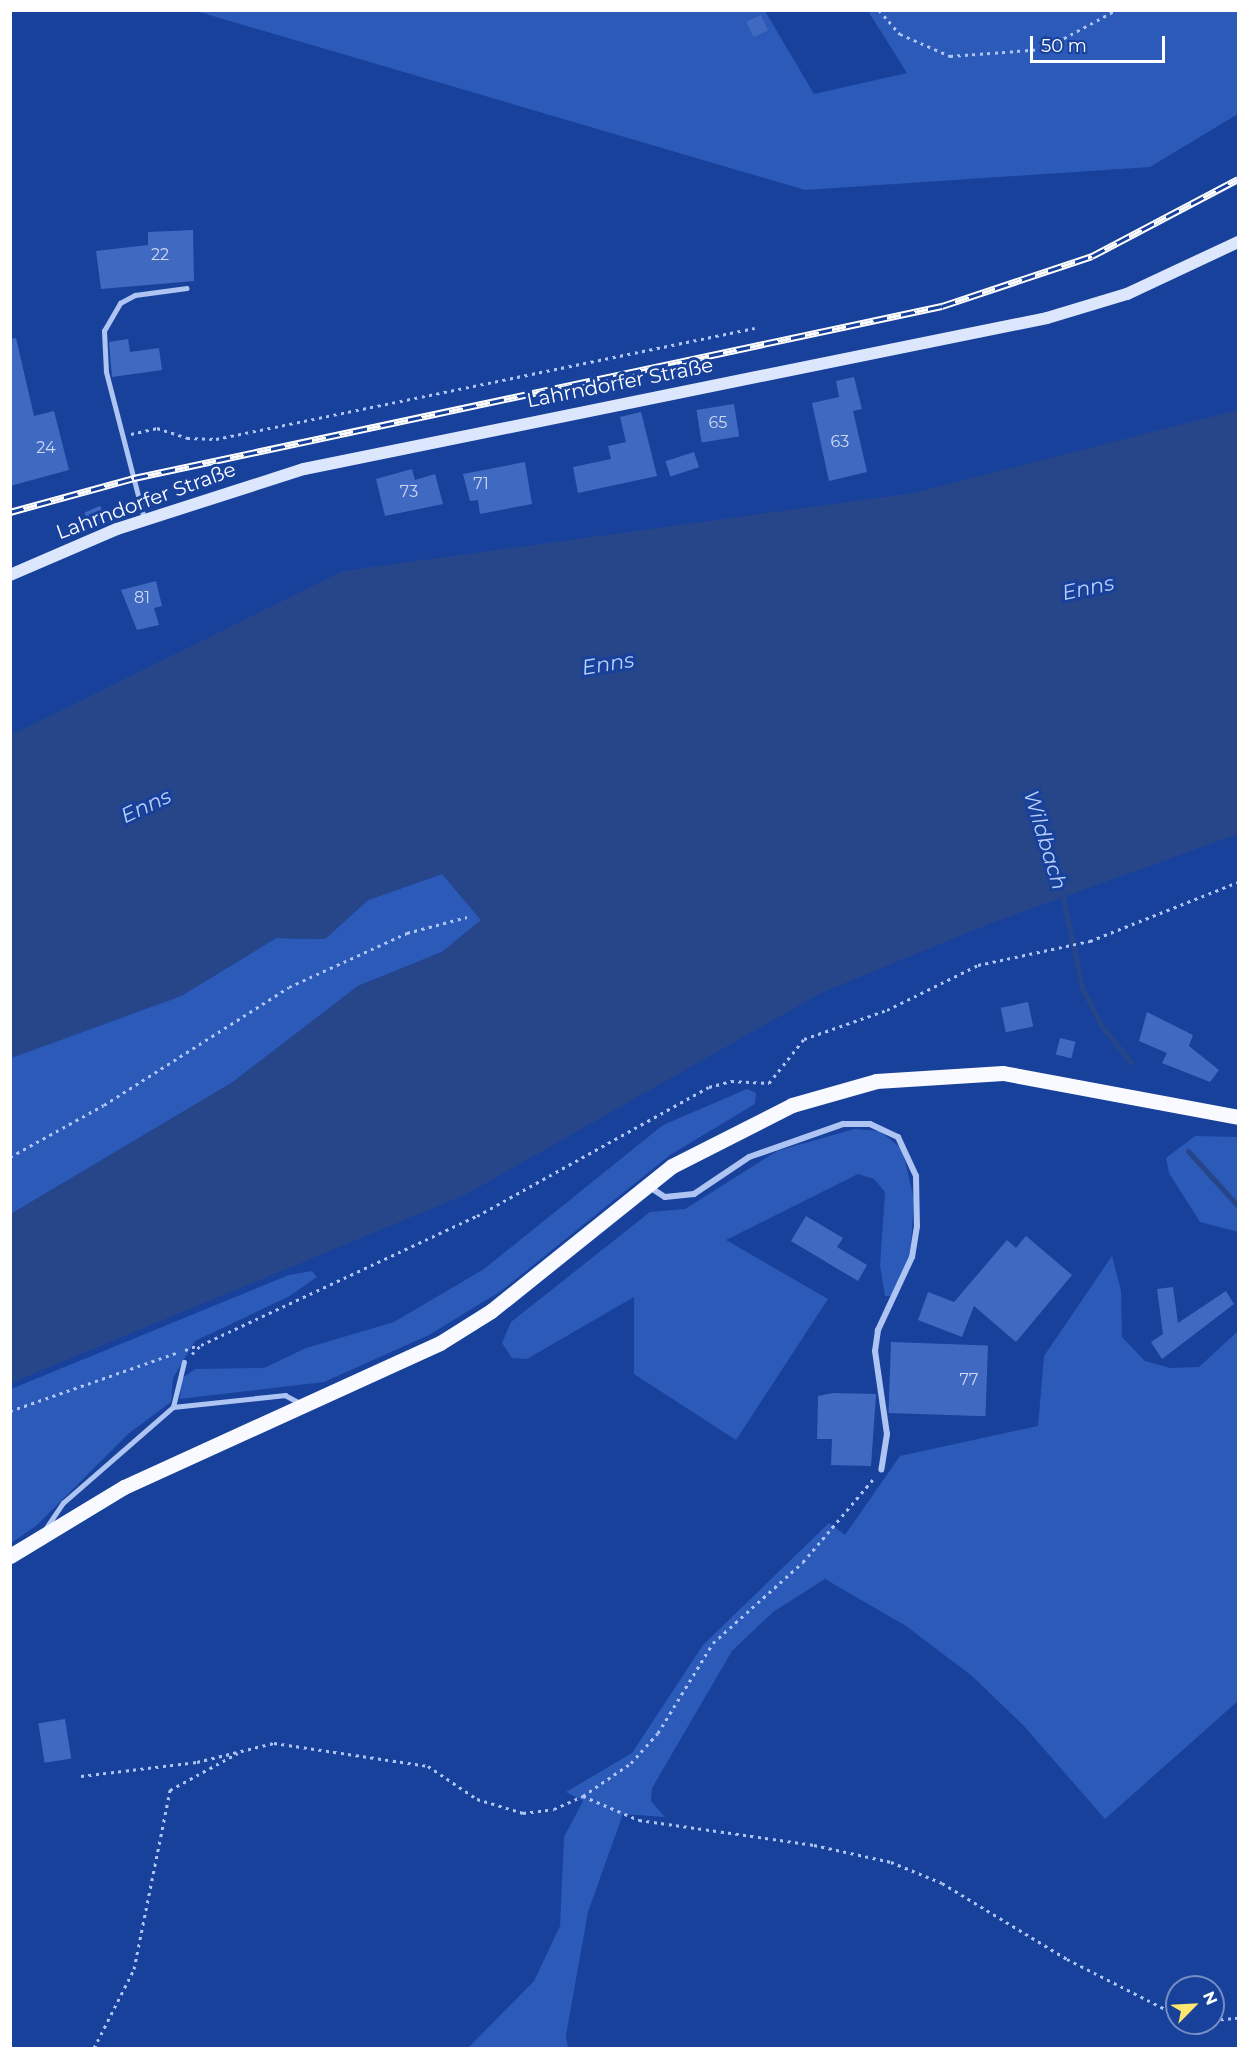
<!DOCTYPE html>
<meta charset="utf-8">
<style>
body{margin:0}
#map{position:relative;width:1249px;height:2059px;overflow:hidden;background:#18419b;font-family:Montserrat,sans-serif}
div>[style]{position:absolute}
.green>*{inset:0;background:#2b5ab8}
.water>*{inset:0;background:#27468a}
.stream>*{height:5px;margin:-2.5px;padding:0 2.5px;transform-origin:2.5px;border-radius:2.5px;background:#27468a}
.building>*{inset:0;background:#406ac1;transform-origin:0 0}
.path>*{height:3px;margin-top:-1.5px;transform-origin:0;background:repeating-linear-gradient(90deg,#aec4f2 0 3px,transparent 0 7.5px)}
.lane>*{height:4.5px;margin:-2.25px;padding:0 2.25px;transform-origin:2.25px;border-radius:2.25px;background:#aec4f2}
.street>*{height:6px;margin:-3px;padding:0 3px;transform-origin:3px;border-radius:3px;background:#aec4f2}
.secondary>*{height:12px;margin:-6px;padding:0 6px;transform-origin:6px;border-radius:6px;background:#dce6fc}
.primary>*{height:15px;margin:-7.5px;padding:0 7.5px;transform-origin:7.5px;border-radius:7.5px;background:#f8faff}
.rail>*{height:7px;margin-top:-3.5px;transform-origin:0;background:repeating-linear-gradient(90deg,#18419b 0 14px,#fff 0 28px);box-sizing:border-box;border-block:2px solid #fff}
span{translate:-50% -50%;white-space:nowrap;text-align:center;line-height:1.15;-webkit-text-stroke:6px #18419b;paint-order:stroke}
.number-label{font-size:16px;color:#cfdaf0}
.number-label span{-webkit-text-stroke-width:0}
.street-label{font-size:20px;color:#fff}
.water-label{font-size:21px;color:#bacff8;font-style:italic}
.frame{position:absolute;inset:0;border:12px solid #fff;pointer-events:none}
.north{position:absolute;left:1165px;top:1975px;width:60px;height:60px;box-sizing:border-box;background:#18419b;border:2px solid #748dc3;border-radius:50%;rotate:66deg;font-size:16px;font-weight:700;line-height:24px;text-align:center;color:#fff}
.north::after{content:'';display:block;margin:auto;width:21px;height:27px;background:#ffe66e;clip-path:polygon(50% 0,100% 100%,50% 72%,0 100%)}
.scale{position:absolute;left:1030px;top:36px;width:135px;height:27px;box-sizing:border-box;border:3px solid #fff;border-top:0;padding-left:8px;font-size:18px;line-height:21px;white-space:nowrap;color:#fff;-webkit-text-stroke:4px #18419b;paint-order:stroke}
</style>
<div id="map">
<div class="green">
<div style="clip-path:polygon(196px 11px,765px 11px,814px 94px,907px 73px,868px 11px,1238px 11px,1238px 114px,1150px 167px,805px 190px)"></div>
<div style="clip-path:polygon(442px 874px,481px 920px,442px 952px,358px 986px,233px 1082px,11px 1214px,11px 1058px,181px 996px,276px 938px,325px 939px,368px 900px)"></div>
<div style="clip-path:polygon(747px 1089px,756px 1093px,755px 1104px,670px 1155px,501px 1291px,429px 1335px,324px 1382px,180px 1399px,181px 1379px,195px 1369px,264px 1368px,306px 1348px,394px 1322px,484px 1269px,663px 1125px)"></div>
<div style="clip-path:polygon(854px 1129px,880px 1131px,902px 1149px,914px 1199px,910px 1258px,891px 1296px,885px 1296px,880px 1266px,885px 1192px,874px 1179px,858px 1174px,726px 1240px,828px 1299px,736px 1440px,634px 1374px,634px 1297px,527px 1359px,512px 1358px,502px 1343px,511px 1322px,650px 1212px,685px 1209px,777px 1151px)"></div>
<div style="clip-path:polygon(1195px 1136px,1238px 1137px,1238px 1232px,1200px 1222px,1169px 1173px,1166px 1158px)"></div>
<div style="clip-path:polygon(1112px 1256px,1121px 1291px,1122px 1337px,1145px 1361px,1170px 1368px,1199px 1367px,1238px 1331px,1238px 1701px,1105px 1819px,1023px 1725px,972px 1676px,906px 1626px,825px 1579px,773px 1612px,732px 1651px,652px 1788px,651px 1801px,665px 1817px,623px 1814px,588px 1912px,566px 2035px,568px 2048px,468px 2048px,534px 1981px,560px 1926px,564px 1837px,583px 1801px,566px 1792px,632px 1753px,703px 1645px,829px 1523px,845px 1535px,900px 1456px,1038px 1426px,1044px 1356px)"></div>
<div style="clip-path:polygon(312px 1271px,317px 1277px,288px 1297px,195px 1341px,173px 1378px,171px 1402px,128px 1434px,36px 1526px,11px 1543px,11px 1389px,289px 1275px)"></div>
</div>
<div class="water">
<div style="clip-path:polygon(1238px 410px,1238px 834px,989px 924px,821px 993px,465px 1195px,11px 1383px,11px 1214px,233px 1082px,358px 986px,442px 952px,481px 920px,442px 874px,368px 900px,325px 939px,276px 938px,181px 996px,11px 1058px,11px 735px,343px 571px,913px 493px)"></div>
</div>
<div class="stream">
<div style="left:1062px;top:892px;width:98px;rotate:78.2deg"></div>
<div style="left:1082px;top:988px;width:42px;rotate:62.8deg"></div>
<div style="left:1101px;top:1025px;width:48px;rotate:51deg"></div>
<div style="left:1188px;top:1151px;width:74px;rotate:47.7deg"></div>
</div>
<div class="building">
<div style="left:761px;top:15px;width:17px;height:16px;rotate:65deg"></div>
<div style="clip-path:polygon(193px 230px,194px 281px,101px 289px,96px 251px,148px 245px,148px 232px)"></div>
<div style="clip-path:polygon(16px 338px,34px 416px,54px 411px,69px 470px,10px 486px,10px 339px)"></div>
<div style="clip-path:polygon(128px 339px,130px 352px,159px 348px,162px 370px,112px 377px,109px 342px)"></div>
<div style="clip-path:polygon(854px 377px,862px 409px,853px 411px,867px 472px,829px 481px,812px 403px,839px 397px,836px 381px)"></div>
<div style="left:734px;top:404px;width:33px;height:38px;rotate:81deg"></div>
<div style="clip-path:polygon(641px 412px,657px 476px,578px 493px,573px 467px,611px 459px,608px 446px,626px 442px,620px 417px)"></div>
<div style="left:694px;top:452px;width:16px;height:30px;rotate:72deg"></div>
<div style="clip-path:polygon(525px 462px,532px 504px,480px 514px,478px 500px,470px 501px,463px 474px)"></div>
<div style="clip-path:polygon(412px 469px,415px 480px,435px 474px,443px 504px,385px 516px,376px 479px)"></div>
<div style="left:100px;top:506px;width:15px;height:17px;rotate:67deg"></div>
<div style="clip-path:polygon(156px 581px,162px 606px,154px 608px,159px 625px,137px 630px,121px 590px)"></div>
<div style="left:1028px;top:1002px;width:25px;height:28px;rotate:78deg"></div>
<div style="clip-path:polygon(1147px 1012px,1193px 1035px,1189px 1046px,1219px 1070px,1210px 1082px,1162px 1063px,1167px 1053px,1139px 1041px)"></div>
<div style="left:1060px;top:1038px;width:16px;height:17px;rotate:14deg"></div>
<div style="clip-path:polygon(806px 1216px,843px 1238px,837px 1247px,867px 1265px,858px 1281px,791px 1241px)"></div>
<div style="clip-path:polygon(1026px 1236px,1072px 1275px,1016px 1342px,974px 1306px,962px 1337px,918px 1320px,928px 1292px,954px 1302px,1007px 1240px,1016px 1248px)"></div>
<div style="clip-path:polygon(1173px 1287px,1178px 1323px,1226px 1291px,1234px 1304px,1162px 1359px,1151px 1342px,1163px 1334px,1157px 1289px)"></div>
<div style="left:891px;top:1342px;width:97px;height:71px;rotate:2deg"></div>
<div style="clip-path:polygon(833px 1393px,876px 1394px,871px 1466px,831px 1465px,832px 1439px,817px 1439px,818px 1396px)"></div>
<div style="left:65px;top:1719px;width:40px;height:27px;rotate:81deg"></div>
</div>
<div class="path">
<div style="left:879px;top:10px;width:32px;rotate:49deg"></div>
<div style="left:900px;top:34px;width:55px;rotate:23.7deg"></div>
<div style="left:950px;top:56px;width:94px;rotate:-4.3deg"></div>
<div style="left:1044px;top:49px;width:82px;rotate:-28.4deg"></div>
<div style="left:131px;top:434px;width:27px;rotate:-13deg"></div>
<div style="left:157px;top:428px;width:32px;rotate:18deg"></div>
<div style="left:187px;top:438px;width:29px;rotate:2deg"></div>
<div style="left:216px;top:439px;width:550px;rotate:-11.64deg"></div>
<div style="left:10px;top:1157px;width:107px;rotate:-29deg"></div>
<div style="left:104px;top:1105px;width:219px;rotate:-32.5deg"></div>
<div style="left:289px;top:987px;width:130px;rotate:-24.6deg"></div>
<div style="left:407px;top:933px;width:62px;rotate:-14.9deg"></div>
<div style="left:185px;top:1350px;width:15px;rotate:-20deg"></div>
<div style="left:192px;top:1354px;width:13px;rotate:-45deg"></div>
<div style="left:201px;top:1345px;width:305px;rotate:-25.1deg"></div>
<div style="left:477px;top:1216px;width:265px;rotate:-29.1deg"></div>
<div style="left:709px;top:1087px;width:23px;rotate:-15deg"></div>
<div style="left:731px;top:1081px;width:38px;rotate:3deg"></div>
<div style="left:769px;top:1083px;width:56px;rotate:-51.5deg"></div>
<div style="left:804px;top:1039px;width:88px;rotate:-19.3deg"></div>
<div style="left:887px;top:1010px;width:102px;rotate:-26.3deg"></div>
<div style="left:978px;top:965px;width:115px;rotate:-12.1deg"></div>
<div style="left:1090px;top:941px;width:159px;rotate:-21.7deg"></div>
<div style="left:10px;top:1411px;width:176px;rotate:-19.3deg"></div>
<div style="left:81px;top:1776px;width:117px;rotate:-6.9deg"></div>
<div style="left:197px;top:1762px;width:79px;rotate:-13.9deg"></div>
<div style="left:274px;top:1743px;width:156px;rotate:8.5deg"></div>
<div style="left:428px;top:1766px;width:59px;rotate:34deg"></div>
<div style="left:477px;top:1799px;width:48px;rotate:16.9deg"></div>
<div style="left:523px;top:1813px;width:31px;rotate:-7deg"></div>
<div style="left:554px;top:1809px;width:32px;rotate:-24deg"></div>
<div style="left:583px;top:1796px;width:61px;rotate:23.2deg"></div>
<div style="left:639px;top:1820px;width:177px;rotate:8.1deg"></div>
<div style="left:814px;top:1845px;width:79px;rotate:12.4deg"></div>
<div style="left:891px;top:1862px;width:55px;rotate:22.4deg"></div>
<div style="left:942px;top:1883px;width:146px;rotate:31.3deg"></div>
<div style="left:1067px;top:1959px;width:123px;rotate:27deg"></div>
<div style="left:583px;top:1796px;width:58px;rotate:-34.5deg"></div>
<div style="left:631px;top:1763px;width:40px;rotate:-48deg"></div>
<div style="left:658px;top:1733px;width:105px;rotate:-58.6deg"></div>
<div style="left:713px;top:1643px;width:121px;rotate:-42deg"></div>
<div style="left:803px;top:1562px;width:111px;rotate:-49.7deg"></div>
<div style="left:1213px;top:2020px;width:25px;rotate:-5deg"></div>
<div style="left:94px;top:2048px;width:89px;rotate:-63.1deg"></div>
<div style="left:134px;top:1969px;width:183px;rotate:-78.6deg"></div>
<div style="left:170px;top:1790px;width:77px;rotate:-28.6deg"></div>
</div>
<div class="lane">
<div style="left:144px;top:519px;width:152px;rotate:-104.5deg"></div>
<div style="left:106px;top:372px;width:41px;rotate:-92.8deg"></div>
<div style="left:104px;top:331px;width:32px;rotate:-60deg"></div>
<div style="left:120px;top:303px;width:17px;rotate:-28deg"></div>
<div style="left:135px;top:295px;width:52px;rotate:-7.7deg"></div>
<div style="left:173px;top:1407px;width:46px;rotate:-76.3deg"></div>
<div style="left:46px;top:1528px;width:30px;rotate:-56deg"></div>
<div style="left:63px;top:1503px;width:146px;rotate:-41.1deg"></div>
<div style="left:173px;top:1407px;width:113px;rotate:-6.1deg"></div>
<div style="left:285px;top:1395px;width:17px;rotate:28deg"></div>
</div>
<div class="street">
<div style="left:648px;top:1186px;width:20px;rotate:33deg"></div>
<div style="left:665px;top:1197px;width:29px;rotate:-6deg"></div>
<div style="left:694px;top:1194px;width:66px;rotate:-33.9deg"></div>
<div style="left:749px;top:1157px;width:100px;rotate:-19.3deg"></div>
<div style="left:843px;top:1124px;width:27px"></div>
<div style="left:870px;top:1124px;width:31px;rotate:25deg"></div>
<div style="left:898px;top:1137px;width:43px;rotate:65.2deg"></div>
<div style="left:916px;top:1176px;width:50px;rotate:88.9deg"></div>
<div style="left:917px;top:1226px;width:31px;rotate:99deg"></div>
<div style="left:912px;top:1257px;width:81px;rotate:115deg"></div>
<div style="left:878px;top:1330px;width:21px;rotate:98deg"></div>
<div style="left:875px;top:1351px;width:84px;rotate:81.8deg"></div>
<div style="left:887px;top:1434px;width:36px;rotate:99deg"></div>
</div>
<div class="secondary">
<div style="left:10px;top:575px;width:116px;rotate:-23.3deg"></div>
<div style="left:117px;top:529px;width:196px;rotate:-17.8deg"></div>
<div style="left:304px;top:469px;width:758px;rotate:-11.49deg"></div>
<div style="left:1047px;top:318px;width:84px;rotate:-16.7deg"></div>
<div style="left:1127px;top:294px;width:123px;rotate:-25.1deg"></div>
</div>
<div class="primary">
<div style="left:10px;top:1556px;width:133px;rotate:-31.2deg"></div>
<div style="left:124px;top:1487px;width:347px;rotate:-24.5deg"></div>
<div style="left:440px;top:1343px;width:60px;rotate:-32.1deg"></div>
<div style="left:491px;top:1311px;width:232px;rotate:-38.7deg"></div>
<div style="left:672px;top:1166px;width:135px;rotate:-26.9deg"></div>
<div style="left:792px;top:1105px;width:87px;rotate:-15.9deg"></div>
<div style="left:876px;top:1081px;width:127px;rotate:-3.6deg"></div>
<div style="left:1003px;top:1073px;width:239px;rotate:10.6deg"></div>
</div>
<div class="rail">
<div style="left:10px;top:512px;width:129px;rotate:-15.3deg"></div>
<div style="left:134px;top:478px;width:826px;rotate:-12.02deg"></div>
<div style="left:942px;top:306px;width:158px;rotate:-18.4deg"></div>
<div style="left:1092px;top:256px;width:165px;rotate:-27.8deg"></div>
</div>
<div class="number-label">
<span style="left:160px;top:255px">22</span>
<span style="left:718px;top:423px">65</span>
<span style="left:840px;top:442px">63</span>
<span style="left:46px;top:448px">24</span>
<span style="left:481px;top:484px">71</span>
<span style="left:409px;top:492px">73</span>
<span style="left:142px;top:598px">81</span>
<span style="left:969px;top:1380px">77</span>
</div>
<div class="street-label">
<span style="left:620px;top:383px;rotate:-11deg">Lahrndorfer Straße</span>
<span style="left:146px;top:501px;rotate:-20deg">Lahrndorfer Straße</span>
</div>
<div class="water-label">
<span style="left:1088px;top:588px;rotate:-12deg">Enns</span>
<span style="left:608px;top:664px;rotate:-9deg">Enns</span>
<span style="left:146px;top:806px;rotate:-25deg">Enns</span>
<span style="left:1045px;top:840px;rotate:73deg">Wildbach</span>
</div>
<div class="frame"></div>
<div class="north">N</div>
<div class="scale">50 m</div>
</div>
